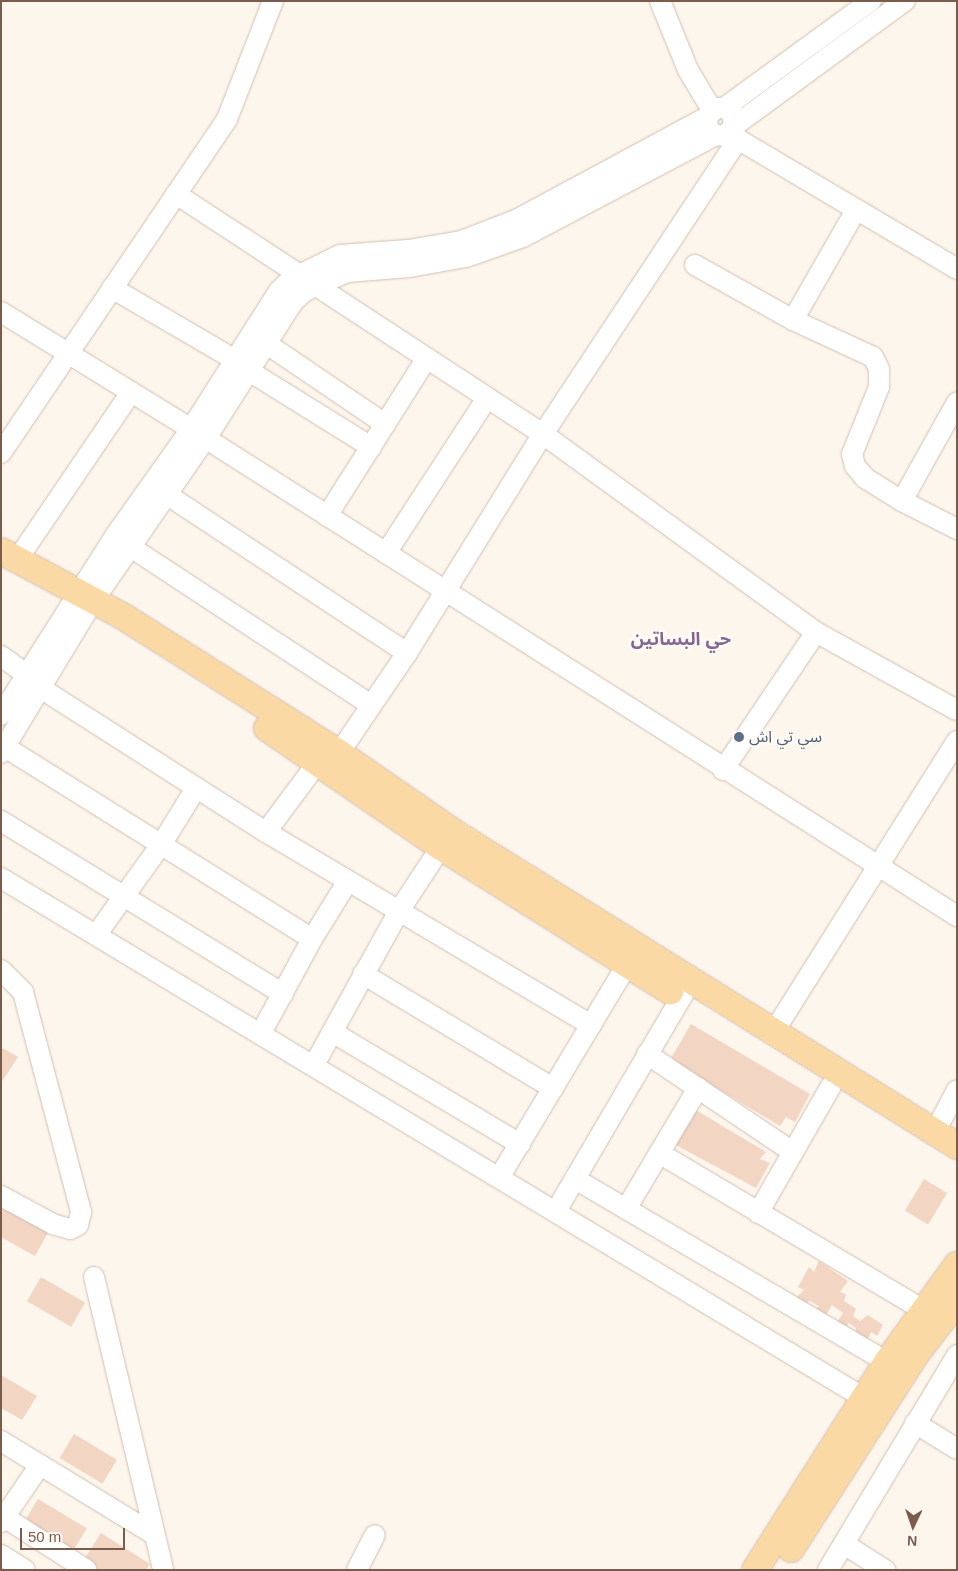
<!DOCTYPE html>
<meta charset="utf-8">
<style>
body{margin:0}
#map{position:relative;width:958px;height:1571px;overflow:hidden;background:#fdf6ec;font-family:Helvetica,"Noto Sans Arabic",sans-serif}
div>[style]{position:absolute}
.building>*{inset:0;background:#f3d5c3;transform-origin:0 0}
.roads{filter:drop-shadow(0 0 1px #d1beb0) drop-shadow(0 0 1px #d1beb0)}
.minor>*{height:20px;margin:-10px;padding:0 10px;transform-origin:10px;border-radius:10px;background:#fff}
.major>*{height:26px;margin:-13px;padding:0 13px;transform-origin:13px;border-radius:13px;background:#fbd9a5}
.dots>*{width:14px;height:14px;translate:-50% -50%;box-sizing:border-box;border:2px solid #fffaf3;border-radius:50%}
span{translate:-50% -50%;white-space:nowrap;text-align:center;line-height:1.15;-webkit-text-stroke:5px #fffaf3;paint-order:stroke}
.service-label{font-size:16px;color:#4e5e75}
.left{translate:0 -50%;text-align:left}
.neighbourhood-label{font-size:18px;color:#846695;font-weight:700}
.frame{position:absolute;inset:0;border:2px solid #7a5c4d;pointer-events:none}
.north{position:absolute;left:888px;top:1501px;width:50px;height:50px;-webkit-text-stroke:4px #fffaf3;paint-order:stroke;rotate:183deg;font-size:14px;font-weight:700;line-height:20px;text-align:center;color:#7a5c4d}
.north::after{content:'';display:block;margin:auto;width:18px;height:22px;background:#7a5c4d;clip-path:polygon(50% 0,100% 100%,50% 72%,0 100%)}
.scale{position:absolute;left:20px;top:1528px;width:105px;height:22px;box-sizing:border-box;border:2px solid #7a5c4d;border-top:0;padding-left:6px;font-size:15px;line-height:18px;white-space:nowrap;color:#7a5c4d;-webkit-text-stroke:4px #fffaf3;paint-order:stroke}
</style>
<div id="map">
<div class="building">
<div style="clip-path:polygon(691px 1024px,810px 1094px,795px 1122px,786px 1117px,780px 1126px,670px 1060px)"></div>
<div style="clip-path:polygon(1px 1047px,18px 1057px,1px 1083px)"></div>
<div style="clip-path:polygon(694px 1109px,766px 1152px,760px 1159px,770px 1163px,756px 1188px,672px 1143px)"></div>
<div style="left:924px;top:1179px;width:27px;height:37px;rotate:31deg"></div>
<div style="clip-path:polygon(5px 1207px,49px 1231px,35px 1256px,1px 1237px,1px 1213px)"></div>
<div style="clip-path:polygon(819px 1261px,848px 1281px,840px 1292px,846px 1294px,844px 1301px,856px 1309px,853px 1316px,860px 1321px,868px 1315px,883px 1325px,877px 1336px,871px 1332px,868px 1339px,856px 1333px,856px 1328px,849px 1323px,845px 1328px,837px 1322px,843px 1313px,832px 1305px,826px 1315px,815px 1310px,819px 1306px,810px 1301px,805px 1304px,796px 1298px,804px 1290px,798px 1287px,809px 1267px,814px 1272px)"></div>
<div style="left:41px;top:1277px;width:51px;height:28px;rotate:30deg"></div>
<div style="clip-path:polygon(1px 1375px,37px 1396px,22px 1420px,1px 1408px)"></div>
<div style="left:74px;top:1434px;width:50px;height:28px;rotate:31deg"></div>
<div style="left:38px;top:1499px;width:57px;height:30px;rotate:31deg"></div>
<div style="clip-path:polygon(101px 1533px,150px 1564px,146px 1570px,98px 1570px,83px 1561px)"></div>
</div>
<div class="roads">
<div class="minor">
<div style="left:660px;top:1px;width:74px;rotate:67.9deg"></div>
<div style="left:688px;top:70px;width:47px;rotate:59deg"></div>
<div style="left:724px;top:108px;width:182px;rotate:-36.1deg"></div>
<div style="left:734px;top:126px;width:212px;rotate:-36.2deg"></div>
<div style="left:729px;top:134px;width:265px;rotate:30.6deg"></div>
<div style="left:176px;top:194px;width:439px;rotate:33.2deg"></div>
<div style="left:543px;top:434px;width:337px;rotate:36deg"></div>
<div style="left:816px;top:632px;width:161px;rotate:29deg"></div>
<div style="left:856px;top:210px;width:127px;rotate:119.8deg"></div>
<div style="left:793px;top:320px;width:88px;rotate:24.8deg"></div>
<div style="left:873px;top:357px;width:13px;rotate:63deg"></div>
<div style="left:879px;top:369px;width:18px;rotate:90deg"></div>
<div style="left:879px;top:387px;width:72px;rotate:111.9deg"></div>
<div style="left:852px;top:454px;width:12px;rotate:76deg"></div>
<div style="left:855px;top:466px;width:16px;rotate:50deg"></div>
<div style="left:865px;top:478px;width:44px;rotate:31.9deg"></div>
<div style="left:902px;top:501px;width:62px;rotate:27deg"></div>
<div style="left:695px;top:265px;width:112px;rotate:29.3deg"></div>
<div style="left:112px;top:288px;width:143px;rotate:30.3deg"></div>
<div style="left:1px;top:312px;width:223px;rotate:31.6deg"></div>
<div style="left:191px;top:429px;width:908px;rotate:32.45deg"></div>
<div style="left:267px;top:344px;width:143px;rotate:34.1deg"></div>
<div style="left:249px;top:371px;width:144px;rotate:31.9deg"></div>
<div style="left:1px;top:453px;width:403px;rotate:-55.9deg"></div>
<div style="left:227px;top:119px;width:127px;rotate:-68.7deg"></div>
<div style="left:166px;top:494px;width:289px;rotate:33.4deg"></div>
<div style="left:902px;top:501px;width:113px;rotate:-60.9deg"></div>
<div style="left:327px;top:516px;width:187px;rotate:-57.7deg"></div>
<div style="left:129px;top:546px;width:290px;rotate:33.3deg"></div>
<div style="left:386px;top:553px;width:185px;rotate:-56.9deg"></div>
<div style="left:17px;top:560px;width:203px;rotate:-55.8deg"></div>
<div style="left:1px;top:656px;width:31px;rotate:36deg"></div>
<div style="left:39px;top:687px;width:269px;rotate:32.6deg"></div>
<div style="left:266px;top:832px;width:378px;rotate:30.7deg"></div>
<div style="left:1px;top:715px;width:212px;rotate:-57.5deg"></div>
<div style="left:115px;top:536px;width:131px;rotate:-54.6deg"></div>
<div style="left:191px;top:429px;width:164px;rotate:-57.5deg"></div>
<div style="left:279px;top:291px;width:17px;rotate:-45deg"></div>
<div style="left:291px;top:279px;width:55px;rotate:-26.1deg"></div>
<div style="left:340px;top:255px;width:68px;rotate:-4.2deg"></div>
<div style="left:408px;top:250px;width:54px;rotate:-9.6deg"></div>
<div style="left:461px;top:241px;width:59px;rotate:-20.9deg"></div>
<div style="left:516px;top:220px;width:217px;rotate:-28.3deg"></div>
<div style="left:707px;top:117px;width:13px;rotate:-45deg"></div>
<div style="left:716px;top:108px;width:8px"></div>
<div style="left:724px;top:108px;width:9px;rotate:32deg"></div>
<div style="left:732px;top:113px;width:13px;rotate:81deg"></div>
<div style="left:734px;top:126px;width:13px;rotate:132deg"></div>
<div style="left:725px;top:136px;width:9px;rotate:-174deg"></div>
<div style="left:716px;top:135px;width:9px;rotate:-148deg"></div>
<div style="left:708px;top:130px;width:13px;rotate:-94deg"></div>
<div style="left:5px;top:747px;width:362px;rotate:32deg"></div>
<div style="left:1px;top:753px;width:178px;rotate:-58.8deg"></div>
<div style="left:93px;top:601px;width:198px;rotate:-55.3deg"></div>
<div style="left:206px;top:438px;width:161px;rotate:-57.4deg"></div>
<div style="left:293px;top:302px;width:16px;rotate:-43deg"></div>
<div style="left:305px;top:291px;width:46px;rotate:-24.3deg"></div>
<div style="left:347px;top:272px;width:63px;rotate:-4.5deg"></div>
<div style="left:410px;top:267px;width:57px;rotate:-10.1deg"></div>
<div style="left:466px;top:257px;width:60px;rotate:-19.3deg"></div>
<div style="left:523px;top:237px;width:218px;rotate:-27.9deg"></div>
<div style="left:339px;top:753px;width:121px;rotate:-55.8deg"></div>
<div style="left:407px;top:653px;width:258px;rotate:-58.2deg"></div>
<div style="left:543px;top:434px;width:354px;rotate:-56.5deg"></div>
<div style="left:723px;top:770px;width:166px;rotate:-56deg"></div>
<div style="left:1px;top:821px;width:331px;rotate:31.5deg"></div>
<div style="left:266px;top:832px;width:87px;rotate:-53.4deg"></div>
<div style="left:1px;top:878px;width:1008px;rotate:31.07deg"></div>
<div style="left:96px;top:935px;width:111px;rotate:-54.2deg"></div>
<div style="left:161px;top:845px;width:67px;rotate:-58.4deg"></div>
<div style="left:1px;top:970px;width:31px;rotate:45deg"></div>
<div style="left:23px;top:992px;width:228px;rotate:75.2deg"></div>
<div style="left:81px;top:1212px;width:13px;rotate:103deg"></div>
<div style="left:78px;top:1225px;width:9px;rotate:153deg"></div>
<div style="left:70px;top:1229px;width:18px;rotate:-164deg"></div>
<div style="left:53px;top:1224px;width:59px;rotate:-151.7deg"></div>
<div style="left:363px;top:974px;width:222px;rotate:31deg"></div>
<div style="left:332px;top:1032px;width:219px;rotate:30.8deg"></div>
<div style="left:261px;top:1033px;width:107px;rotate:-61.5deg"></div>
<div style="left:312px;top:939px;width:68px;rotate:-58.2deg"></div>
<div style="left:773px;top:1033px;width:345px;rotate:-57.8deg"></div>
<div style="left:647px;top:1054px;width:176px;rotate:33.9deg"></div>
<div style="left:314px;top:1065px;width:176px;rotate:-61.1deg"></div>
<div style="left:399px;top:911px;width:77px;rotate:-56.7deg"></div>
<div style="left:935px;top:1132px;width:47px;rotate:-62.4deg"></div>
<div style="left:659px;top:1153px;width:309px;rotate:30.7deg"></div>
<div style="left:500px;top:1176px;width:246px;rotate:-59deg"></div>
<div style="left:575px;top:1179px;width:362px;rotate:30.4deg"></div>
<div style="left:626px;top:1209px;width:141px;rotate:-59.2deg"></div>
<div style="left:556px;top:1211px;width:264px;rotate:-59.6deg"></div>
<div style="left:758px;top:1213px;width:146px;rotate:-60.1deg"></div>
<div style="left:94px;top:1277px;width:301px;rotate:76.7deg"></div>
<div style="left:915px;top:1423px;width:49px;rotate:31.8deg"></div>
<div style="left:1px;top:1441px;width:180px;rotate:31.4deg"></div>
<div style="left:4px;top:1517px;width:98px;rotate:32.6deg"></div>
<div style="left:1px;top:1522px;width:69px;rotate:-55.6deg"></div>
<div style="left:844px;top:1544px;width:49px;rotate:32.4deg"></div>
<div style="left:1px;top:1555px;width:28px;rotate:32deg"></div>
<div style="left:357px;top:1570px;width:39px;rotate:-63deg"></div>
<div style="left:828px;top:1570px;width:251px;rotate:-59deg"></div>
</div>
<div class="major">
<div style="left:1px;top:551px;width:140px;rotate:28.2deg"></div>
<div style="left:124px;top:617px;width:254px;rotate:32.3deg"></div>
<div style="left:339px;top:753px;width:139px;rotate:34.7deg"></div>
<div style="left:453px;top:832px;width:594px;rotate:31.92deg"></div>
<div style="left:267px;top:728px;width:211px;rotate:34.4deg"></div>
<div style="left:441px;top:847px;width:271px;rotate:32.2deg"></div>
<div style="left:791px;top:1549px;width:232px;rotate:-57.3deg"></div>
<div style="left:916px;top:1354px;width:67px;rotate:-52.3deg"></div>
<div style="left:755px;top:1570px;width:246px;rotate:-57.6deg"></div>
<div style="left:887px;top:1362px;width:120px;rotate:-54.2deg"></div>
</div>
</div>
<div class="dots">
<div style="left:739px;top:737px;background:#5c6f8a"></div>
</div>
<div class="service-label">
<span class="left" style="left:749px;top:737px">سي تي اش</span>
</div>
<div class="neighbourhood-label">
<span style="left:681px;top:639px">حي البساتين</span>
</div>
<div class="frame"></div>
<div class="north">N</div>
<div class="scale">50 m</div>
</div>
